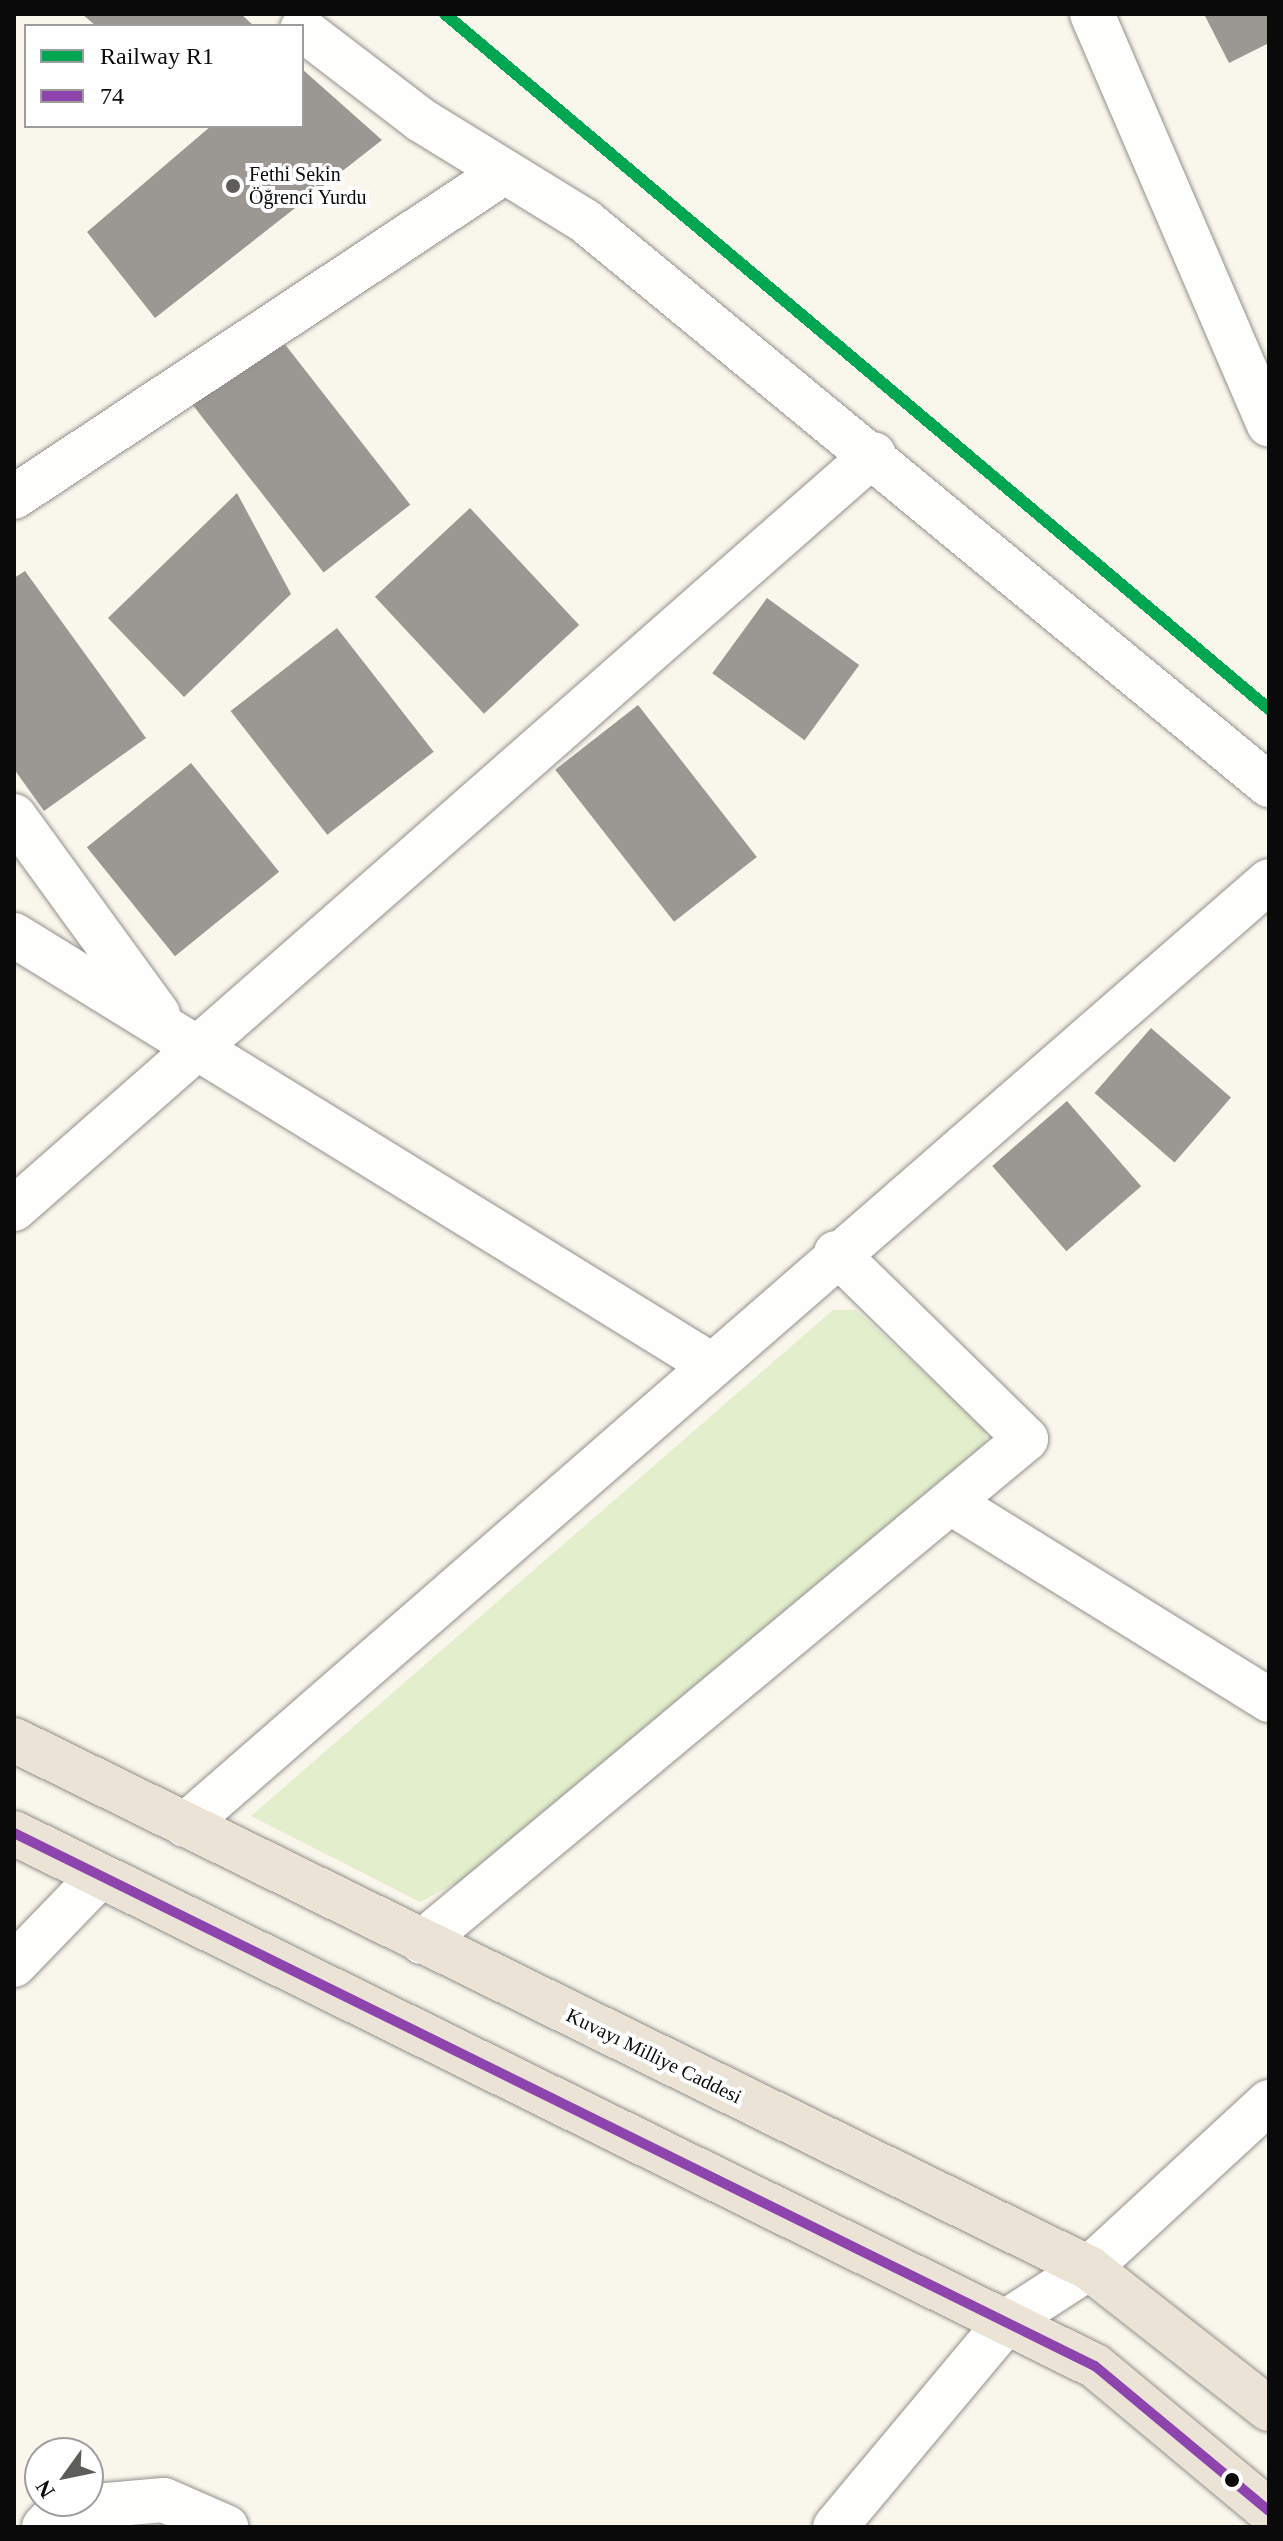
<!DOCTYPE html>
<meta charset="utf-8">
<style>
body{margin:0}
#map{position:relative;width:1283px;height:2541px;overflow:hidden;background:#f9f6ec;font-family:Georgia,serif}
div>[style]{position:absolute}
.green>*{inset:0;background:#e3eecc}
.building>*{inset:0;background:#9b9893;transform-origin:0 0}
.roads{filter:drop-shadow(0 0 2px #92908c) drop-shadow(0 0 2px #92908c)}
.minor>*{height:44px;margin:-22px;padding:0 22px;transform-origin:22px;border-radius:22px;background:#fefefc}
.major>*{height:44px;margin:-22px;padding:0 22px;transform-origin:22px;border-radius:22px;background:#ebe4d6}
.bus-1>*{height:10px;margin:-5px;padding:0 5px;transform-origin:5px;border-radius:5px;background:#8e44ad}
.rail-1>*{height:12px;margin:-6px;padding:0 6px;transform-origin:6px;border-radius:6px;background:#00a651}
.dots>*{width:22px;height:22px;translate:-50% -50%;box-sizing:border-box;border:4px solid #fff;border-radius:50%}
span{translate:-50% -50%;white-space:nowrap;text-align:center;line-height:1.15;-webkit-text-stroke:8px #fff;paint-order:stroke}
.poi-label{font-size:20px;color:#0a0a0a}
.left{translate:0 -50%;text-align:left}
.street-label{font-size:20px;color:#0a0a0a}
.frame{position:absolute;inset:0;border:16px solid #0a0a0a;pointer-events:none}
.legend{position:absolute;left:24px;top:24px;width:280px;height:104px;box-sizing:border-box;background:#fff;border:2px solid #9d9d9d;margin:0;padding:10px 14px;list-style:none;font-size:24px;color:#0a0a0a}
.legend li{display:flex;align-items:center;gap:16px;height:40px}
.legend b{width:40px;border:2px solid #9d9d9d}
.north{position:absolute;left:24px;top:2437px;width:80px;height:80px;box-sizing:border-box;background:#fff;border:2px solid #9d9d9d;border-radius:50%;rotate:237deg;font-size:22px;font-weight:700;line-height:32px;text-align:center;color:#0a0a0a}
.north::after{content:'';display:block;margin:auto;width:28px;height:36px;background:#5e5d59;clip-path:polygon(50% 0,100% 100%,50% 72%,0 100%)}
</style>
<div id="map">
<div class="green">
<div style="clip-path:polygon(833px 1310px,856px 1310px,986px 1430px,985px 1451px,466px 1878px,420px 1902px,251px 1816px)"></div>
</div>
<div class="building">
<div style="clip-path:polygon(82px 14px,241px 14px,254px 26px,96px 26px)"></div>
<div style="clip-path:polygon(1204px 14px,1269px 14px,1269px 43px,1229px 63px)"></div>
<div style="clip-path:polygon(302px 69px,382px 140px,155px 318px,87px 232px,211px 126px,302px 126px)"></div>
<div style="left:273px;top:329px;width:223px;height:110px;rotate:52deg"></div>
<div style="clip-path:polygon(237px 493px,291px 594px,184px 697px,108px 618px)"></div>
<div style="left:470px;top:508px;width:160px;height:130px;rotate:47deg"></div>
<div style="clip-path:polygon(25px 571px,146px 738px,44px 811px,14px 769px,14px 578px)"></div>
<div style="left:767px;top:598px;width:114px;height:93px;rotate:36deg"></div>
<div style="left:337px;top:628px;width:157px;height:135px;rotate:52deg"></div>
<div style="left:638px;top:705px;width:193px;height:105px;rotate:52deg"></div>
<div style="left:191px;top:763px;width:140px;height:134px;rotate:51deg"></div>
<div style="left:1151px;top:1028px;width:106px;height:86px;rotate:41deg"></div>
<div style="left:1067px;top:1101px;width:113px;height:99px;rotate:49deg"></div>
</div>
<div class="roads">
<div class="minor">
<div style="left:1092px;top:14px;width:447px;rotate:66.7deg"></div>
<div style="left:302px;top:29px;width:150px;rotate:37.4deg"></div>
<div style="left:421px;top:120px;width:193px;rotate:31.6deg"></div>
<div style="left:585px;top:221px;width:887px;rotate:39.51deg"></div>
<div style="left:14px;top:497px;width:587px;rotate:-33.53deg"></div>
<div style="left:14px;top:816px;width:245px;rotate:54deg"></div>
<div style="left:14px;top:935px;width:818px;rotate:31.65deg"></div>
<div style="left:14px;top:1209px;width:1144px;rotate:-41.28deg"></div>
<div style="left:953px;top:1504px;width:372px;rotate:31.8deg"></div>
<div style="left:185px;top:1825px;width:1437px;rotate:-41.05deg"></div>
<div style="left:422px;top:1942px;width:786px;rotate:-39.79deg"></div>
<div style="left:1026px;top:1439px;width:266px;rotate:-135.6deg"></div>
<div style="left:14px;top:1965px;width:118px;rotate:-46deg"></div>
<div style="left:44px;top:2527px;width:25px;rotate:-47deg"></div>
<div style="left:61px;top:2509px;width:103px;rotate:-5deg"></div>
<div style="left:164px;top:2500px;width:68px;rotate:23.5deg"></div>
<div style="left:835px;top:2527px;width:268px;rotate:-50.1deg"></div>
<div style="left:1007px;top:2321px;width:98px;rotate:-32.9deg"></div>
<div style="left:1089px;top:2268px;width:245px;rotate:-42.7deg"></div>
</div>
<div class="major">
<div style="left:14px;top:1740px;width:1198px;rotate:26.16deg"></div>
<div style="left:1089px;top:2268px;width:229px;rotate:38.1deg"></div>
<div style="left:14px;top:1833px;width:1205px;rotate:26.25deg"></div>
<div style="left:1095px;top:2366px;width:226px;rotate:39.8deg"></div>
</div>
</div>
<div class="bus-1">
<div style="left:14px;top:1833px;width:1205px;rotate:26.25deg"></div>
<div style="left:1095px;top:2366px;width:226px;rotate:39.8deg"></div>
</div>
<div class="rail-1">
<div style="left:445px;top:14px;width:1078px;rotate:40.15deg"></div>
</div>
<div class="dots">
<div style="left:233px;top:186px;background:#5e5d59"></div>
<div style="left:1232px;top:2480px;background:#0a0a0a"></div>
</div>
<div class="poi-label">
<span class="left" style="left:249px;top:186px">Fethi Sekin<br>Öğrenci Yurdu</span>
</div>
<div class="street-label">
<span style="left:654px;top:2056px;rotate:26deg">Kuvayı Milliye Caddesi</span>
</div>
<div class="frame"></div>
<ul class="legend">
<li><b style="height:10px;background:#00a651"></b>Railway R1</li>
<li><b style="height:10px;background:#8e44ad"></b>74</li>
</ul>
<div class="north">N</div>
</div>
